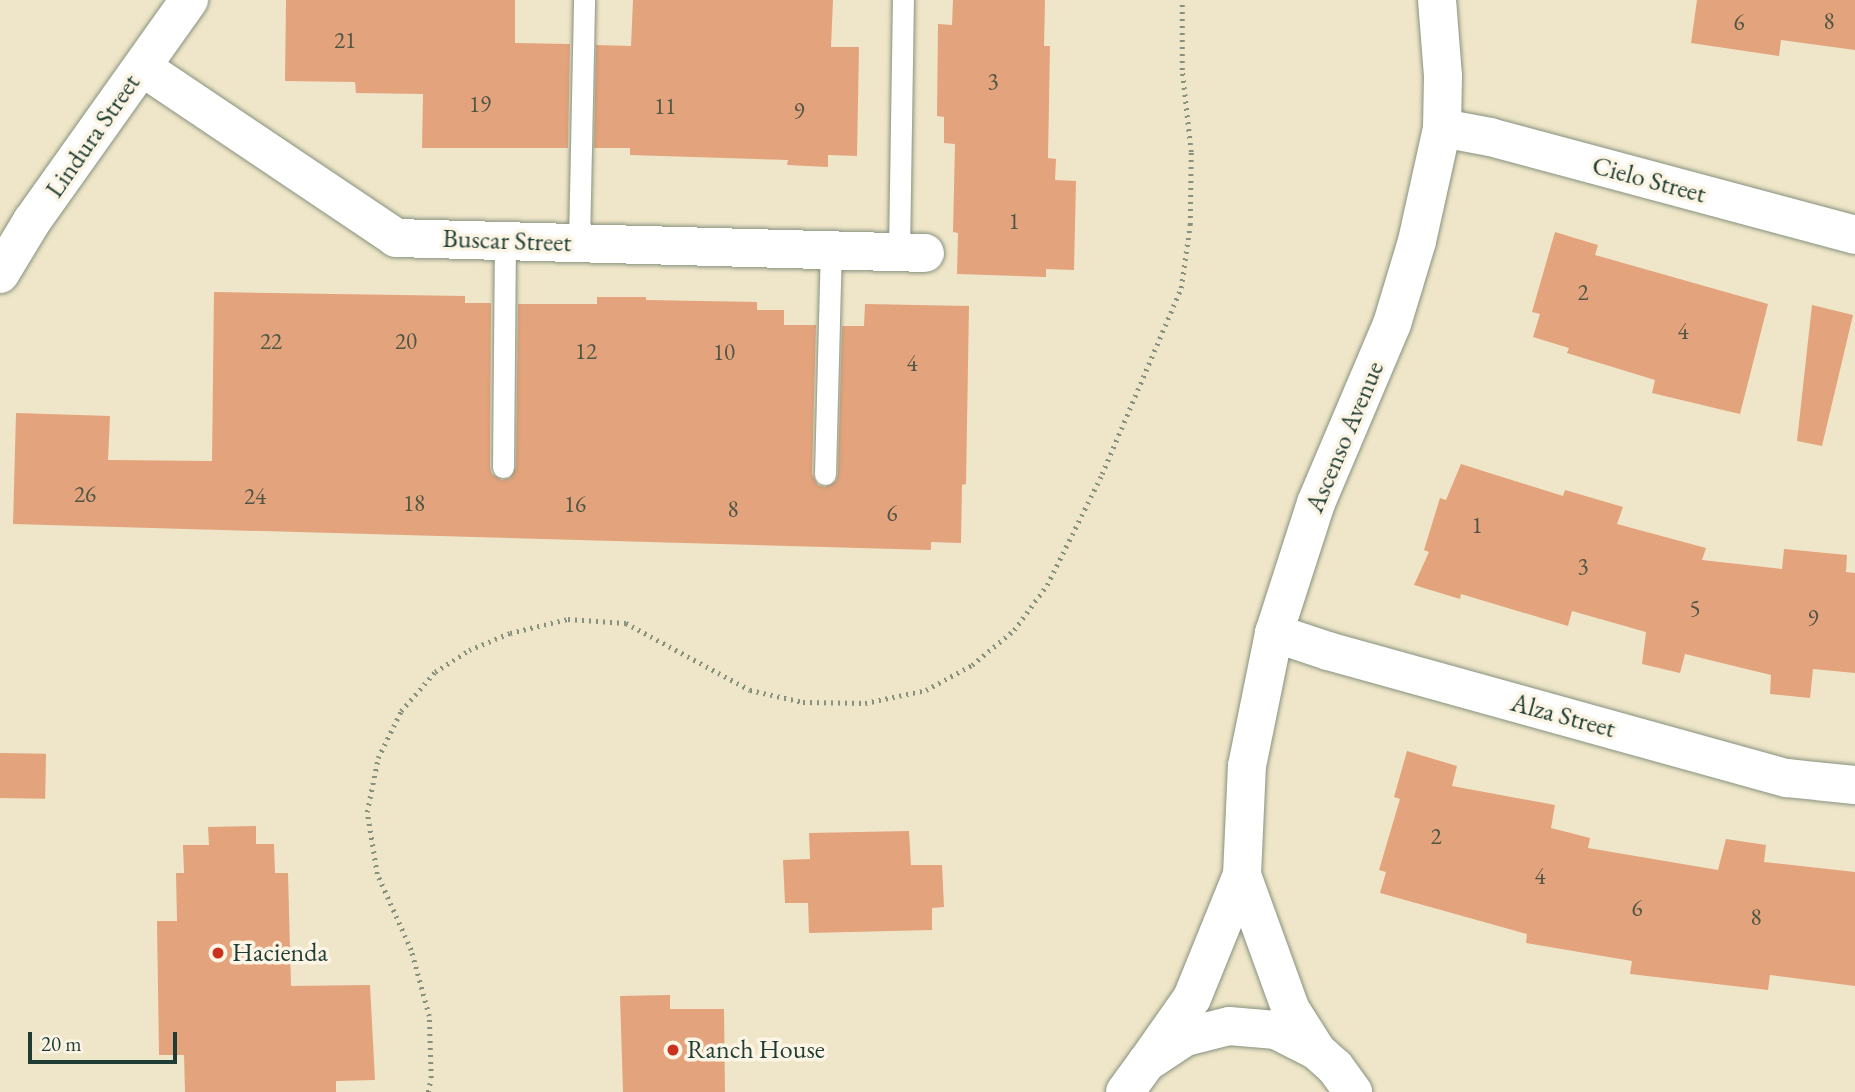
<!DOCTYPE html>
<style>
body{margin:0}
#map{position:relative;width:1855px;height:1092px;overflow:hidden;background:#efe6c9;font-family:"EB Garamond",serif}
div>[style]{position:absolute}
.building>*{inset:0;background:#e3a37c;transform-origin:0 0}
.path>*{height:4.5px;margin-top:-2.25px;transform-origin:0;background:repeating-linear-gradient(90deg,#87927e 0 2px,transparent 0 7px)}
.roads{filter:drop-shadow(0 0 2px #87927e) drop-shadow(0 0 2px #87927e)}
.service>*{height:21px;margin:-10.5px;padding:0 10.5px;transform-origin:10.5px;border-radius:10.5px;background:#fff}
.minor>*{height:38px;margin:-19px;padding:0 19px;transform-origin:19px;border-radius:19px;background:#fff}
.tertiary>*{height:38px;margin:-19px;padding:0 19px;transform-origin:19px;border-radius:19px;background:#fff}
.dots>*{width:19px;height:19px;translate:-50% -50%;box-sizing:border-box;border:4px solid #fcf5e5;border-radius:50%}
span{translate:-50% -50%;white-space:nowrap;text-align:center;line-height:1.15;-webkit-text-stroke:7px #fcf5e5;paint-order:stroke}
.number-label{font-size:23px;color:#505646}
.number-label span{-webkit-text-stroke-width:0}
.street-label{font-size:26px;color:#1f3d34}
.poi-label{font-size:26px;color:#1f3d34}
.left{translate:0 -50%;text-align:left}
.scale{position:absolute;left:28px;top:1032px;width:149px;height:32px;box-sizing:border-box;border:4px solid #1f3d34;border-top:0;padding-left:9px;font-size:21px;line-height:24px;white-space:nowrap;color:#1f3d34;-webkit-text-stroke:5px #fcf5e5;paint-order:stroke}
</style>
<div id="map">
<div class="building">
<div style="clip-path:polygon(286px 0,515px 0,515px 43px,570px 44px,568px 148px,422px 148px,423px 94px,356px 93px,355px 82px,285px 81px)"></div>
<div style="clip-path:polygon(633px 0,833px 0,831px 47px,859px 47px,857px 156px,828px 155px,828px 167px,787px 165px,788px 160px,630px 155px,630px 148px,594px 148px,596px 45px,631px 46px)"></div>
<div style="clip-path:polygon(953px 0,1045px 0,1044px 46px,1050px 46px,1048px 158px,1056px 159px,1055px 180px,1076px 181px,1074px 270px,1046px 269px,1046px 277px,957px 274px,958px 233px,953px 232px,955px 144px,944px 143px,944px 117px,937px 116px,938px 24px,952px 25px)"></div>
<div style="clip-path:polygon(1697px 0,1855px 0,1855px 50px,1781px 40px,1779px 56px,1691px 43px)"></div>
<div style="clip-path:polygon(1555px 232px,1598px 245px,1595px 255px,1768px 304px,1740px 414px,1652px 393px,1655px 380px,1567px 353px,1569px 348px,1533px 337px,1540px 314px,1532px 312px)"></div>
<div style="clip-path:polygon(214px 292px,465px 296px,465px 303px,491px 303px,490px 467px,492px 474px,502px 480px,510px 478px,516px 467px,518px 304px,597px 304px,597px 297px,646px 297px,646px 300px,757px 302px,757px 310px,784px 310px,784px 325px,816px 325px,812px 474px,818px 485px,825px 487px,836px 481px,838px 474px,842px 326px,864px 326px,865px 304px,969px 306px,966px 484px,962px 485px,961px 543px,931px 542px,931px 550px,13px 524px,16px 413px,110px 416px,108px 460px,212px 461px)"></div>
<div style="clip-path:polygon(1812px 305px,1853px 315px,1822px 446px,1797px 441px)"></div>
<div style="clip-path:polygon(1461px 464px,1563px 496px,1565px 490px,1623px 507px,1617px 524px,1706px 548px,1702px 560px,1782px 569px,1784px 549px,1847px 555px,1846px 572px,1855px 573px,1855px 673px,1813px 669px,1810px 698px,1770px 694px,1771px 675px,1685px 654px,1680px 673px,1642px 664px,1646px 632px,1572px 611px,1568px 626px,1461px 594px,1460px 599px,1414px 585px,1429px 552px,1424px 550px,1440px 498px,1446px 500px)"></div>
<div style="clip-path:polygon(1407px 751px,1457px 766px,1452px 786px,1555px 805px,1551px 828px,1590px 838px,1588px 848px,1718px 870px,1726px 839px,1766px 845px,1764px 862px,1855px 872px,1855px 986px,1770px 975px,1768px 990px,1630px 974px,1632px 961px,1526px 943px,1527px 934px,1380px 893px,1386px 872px,1379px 870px,1400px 799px,1394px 797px)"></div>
<div style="left:0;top:753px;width:46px;height:45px;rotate:1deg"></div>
<div style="clip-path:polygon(256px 826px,256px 844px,274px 844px,275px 873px,288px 873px,291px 986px,370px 985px,375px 1080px,336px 1081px,336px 1092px,185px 1092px,184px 1055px,159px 1055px,157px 921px,177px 921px,176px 873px,184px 873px,183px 845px,209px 845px,208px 827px)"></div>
<div style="clip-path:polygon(909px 831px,911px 865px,942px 865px,944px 907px,932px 908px,932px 930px,809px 933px,808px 903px,785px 903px,783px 860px,810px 859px,809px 833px)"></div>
<div style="clip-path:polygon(670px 995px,670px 1009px,724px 1009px,725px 1092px,623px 1092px,620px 996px)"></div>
</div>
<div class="path">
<div style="left:428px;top:1092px;width:14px;rotate:-78deg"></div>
<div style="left:431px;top:1078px;width:62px;rotate:-91.8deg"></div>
<div style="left:429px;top:1016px;width:68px;rotate:-105.3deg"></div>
<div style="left:411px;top:950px;width:83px;rotate:-114.1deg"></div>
<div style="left:377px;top:874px;width:63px;rotate:-99.2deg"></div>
<div style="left:367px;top:812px;width:55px;rotate:-78.5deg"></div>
<div style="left:378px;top:758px;width:52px;rotate:-63.9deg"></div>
<div style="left:401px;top:711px;width:52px;rotate:-48.9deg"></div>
<div style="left:435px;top:672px;width:40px;rotate:-32.9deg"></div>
<div style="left:469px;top:650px;width:44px;rotate:-22.5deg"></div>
<div style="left:510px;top:633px;width:60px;rotate:-13.6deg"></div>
<div style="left:568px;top:619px;width:58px;rotate:3.9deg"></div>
<div style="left:626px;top:623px;width:141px;rotate:28.4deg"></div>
<div style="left:750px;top:690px;width:54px;rotate:12.8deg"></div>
<div style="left:803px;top:702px;width:62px;rotate:0.9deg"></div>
<div style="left:865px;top:703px;width:62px;rotate:-12deg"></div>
<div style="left:926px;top:690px;width:52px;rotate:-28.5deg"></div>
<div style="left:972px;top:665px;width:55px;rotate:-39.8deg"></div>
<div style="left:1014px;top:630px;width:56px;rotate:-53.7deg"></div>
<div style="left:1047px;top:585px;width:124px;rotate:-63.6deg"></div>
<div style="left:1102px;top:474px;width:202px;rotate:-67deg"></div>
<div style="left:1181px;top:288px;width:64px;rotate:-81.9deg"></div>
<div style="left:1190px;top:225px;width:73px;rotate:-89.2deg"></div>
<div style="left:1191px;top:152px;width:82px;rotate:-96.3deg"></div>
<div style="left:1182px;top:70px;width:70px;rotate:-90deg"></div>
</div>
<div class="roads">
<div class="service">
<div style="left:579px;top:243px;width:243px;rotate:-88.8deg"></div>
<div style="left:899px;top:252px;width:252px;rotate:-89.1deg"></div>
<div style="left:503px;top:467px;width:226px;rotate:-89.5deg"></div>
<div style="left:825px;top:474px;width:224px;rotate:-88.5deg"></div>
</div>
<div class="minor">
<div style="left:142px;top:67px;width:306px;rotate:33.9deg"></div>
<div style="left:396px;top:238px;width:529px;rotate:1.62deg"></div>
<div style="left:1442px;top:128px;width:49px;rotate:10.6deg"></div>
<div style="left:1490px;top:137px;width:378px;rotate:15deg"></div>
<div style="left:0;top:274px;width:62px;rotate:-58.9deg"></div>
<div style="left:32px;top:221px;width:271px;rotate:-54.6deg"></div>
<div style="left:1274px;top:633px;width:57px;rotate:18.4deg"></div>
<div style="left:1328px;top:651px;width:476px;rotate:15.5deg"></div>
<div style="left:1787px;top:778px;width:68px;rotate:5.9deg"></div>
<div style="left:1242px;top:875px;width:144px;rotate:70.1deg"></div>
<div style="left:1291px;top:1010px;width:49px;rotate:57.6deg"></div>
<div style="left:1147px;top:1062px;width:78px;rotate:-54.9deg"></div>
<div style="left:1192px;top:998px;width:133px;rotate:-67.9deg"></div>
<div style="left:1242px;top:875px;width:109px;rotate:-87.4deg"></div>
<div style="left:1247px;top:766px;width:136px;rotate:-78.5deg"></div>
<div style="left:1274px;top:633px;width:137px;rotate:-72.1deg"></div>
<div style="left:1316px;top:503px;width:194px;rotate:-67deg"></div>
<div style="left:1392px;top:324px;width:87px;rotate:-73.2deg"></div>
<div style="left:1417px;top:241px;width:116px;rotate:-77.5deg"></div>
<div style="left:1442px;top:128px;width:52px;rotate:-88.9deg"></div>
<div style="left:1443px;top:76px;width:76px;rotate:-94.5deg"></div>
</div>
<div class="tertiary">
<div style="left:1125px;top:1092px;width:36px;rotate:-54deg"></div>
<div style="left:1146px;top:1063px;width:47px;rotate:-33.7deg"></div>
<div style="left:1185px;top:1037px;width:45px;rotate:-14deg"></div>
<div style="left:1229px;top:1026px;width:47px;rotate:4.9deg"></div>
<div style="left:1276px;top:1030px;width:46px;rotate:27.1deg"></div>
<div style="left:1317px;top:1051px;width:24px;rotate:42deg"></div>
<div style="left:1335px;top:1067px;width:31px;rotate:54deg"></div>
</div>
</div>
<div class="dots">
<div style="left:218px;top:953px;background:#c8321e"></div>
<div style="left:673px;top:1050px;background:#c8321e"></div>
</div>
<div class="number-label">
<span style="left:1829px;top:21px">8</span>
<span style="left:1739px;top:22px">6</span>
<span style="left:345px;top:40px">21</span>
<span style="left:993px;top:81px">3</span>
<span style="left:480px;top:104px">19</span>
<span style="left:665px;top:106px">11</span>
<span style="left:799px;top:111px">9</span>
<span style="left:1014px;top:221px">1</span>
<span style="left:1583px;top:292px">2</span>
<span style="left:1683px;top:331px">4</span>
<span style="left:271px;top:341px">22</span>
<span style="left:406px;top:341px">20</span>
<span style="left:586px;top:351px">12</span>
<span style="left:724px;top:352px">10</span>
<span style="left:912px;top:363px">4</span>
<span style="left:85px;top:494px">26</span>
<span style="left:255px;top:496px">24</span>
<span style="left:414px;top:503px">18</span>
<span style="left:575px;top:504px">16</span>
<span style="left:733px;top:509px">8</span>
<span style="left:892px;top:513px">6</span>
<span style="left:1477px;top:525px">1</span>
<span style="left:1583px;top:566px">3</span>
<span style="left:1695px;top:608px">5</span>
<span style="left:1813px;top:618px">9</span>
<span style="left:1436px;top:836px">2</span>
<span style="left:1540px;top:876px">4</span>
<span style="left:1637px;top:908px">6</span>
<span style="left:1756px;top:917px">8</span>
</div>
<div class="street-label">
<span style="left:93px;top:136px;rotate:-55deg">Lindura Street</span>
<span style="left:1649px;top:180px;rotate:15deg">Cielo Street</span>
<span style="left:507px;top:241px;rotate:2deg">Buscar Street</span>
<span style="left:1345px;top:437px;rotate:-67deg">Ascenso Avenue</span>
<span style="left:1563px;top:716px;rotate:15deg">Alza Street</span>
</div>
<div class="poi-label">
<span class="left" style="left:232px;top:953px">Hacienda</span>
<span class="left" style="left:687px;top:1050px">Ranch House</span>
</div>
<div class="scale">20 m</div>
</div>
